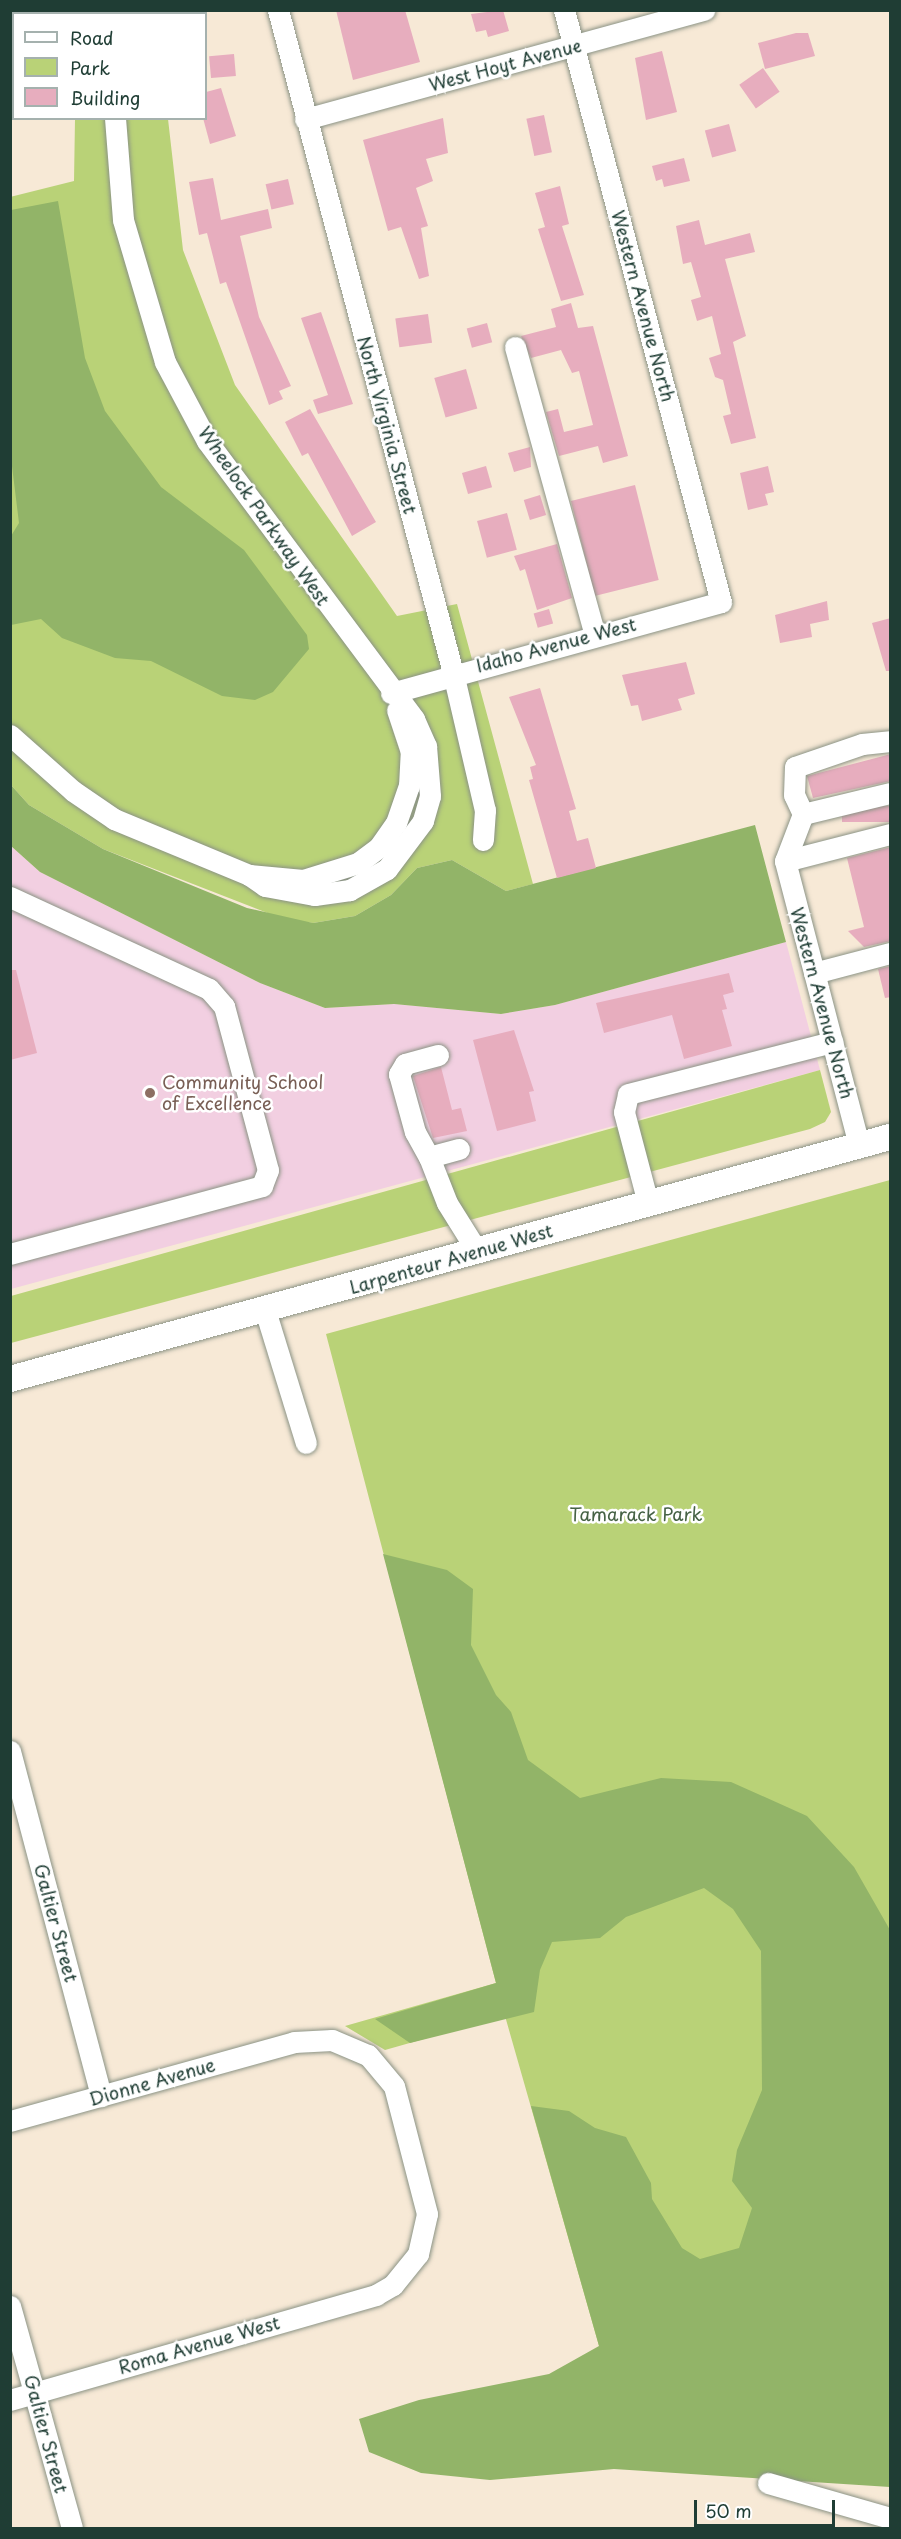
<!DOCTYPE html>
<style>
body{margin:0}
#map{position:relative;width:901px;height:2539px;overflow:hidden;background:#f7e9d6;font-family:"Playpen Sans",sans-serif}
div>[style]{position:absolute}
.built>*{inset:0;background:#f2cfe1}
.green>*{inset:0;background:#b9d277}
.forest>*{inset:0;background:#92b468}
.building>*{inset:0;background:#e7adbe;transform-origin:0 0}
.roads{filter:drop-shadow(0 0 2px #8b9385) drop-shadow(0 0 2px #8b9385)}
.minor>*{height:21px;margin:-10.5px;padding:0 10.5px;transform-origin:10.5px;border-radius:10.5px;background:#fff}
.major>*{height:26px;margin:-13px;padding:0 13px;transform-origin:13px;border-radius:13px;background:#fff}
.dots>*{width:16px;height:16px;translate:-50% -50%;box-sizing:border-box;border:3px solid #fff;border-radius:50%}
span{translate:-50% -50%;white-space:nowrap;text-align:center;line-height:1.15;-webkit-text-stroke:5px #fff;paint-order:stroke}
.street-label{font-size:18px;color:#1f3d34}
.education-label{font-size:18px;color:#785e54}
.left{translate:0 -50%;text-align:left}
.park-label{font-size:18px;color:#466245}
.frame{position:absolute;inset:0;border:12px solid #1f3d34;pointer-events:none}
.legend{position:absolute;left:12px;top:12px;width:195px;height:108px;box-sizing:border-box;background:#fff;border:2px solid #a5b1ae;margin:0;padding:8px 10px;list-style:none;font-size:18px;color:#1f3d34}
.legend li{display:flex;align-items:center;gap:12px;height:30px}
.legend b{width:30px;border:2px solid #a5b1ae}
.scale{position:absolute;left:694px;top:2500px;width:141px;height:27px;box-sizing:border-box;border:3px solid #1f3d34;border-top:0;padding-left:8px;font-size:18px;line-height:21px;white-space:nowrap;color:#1f3d34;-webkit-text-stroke:4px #fff;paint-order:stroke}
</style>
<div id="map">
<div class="built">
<div style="clip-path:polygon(11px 846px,40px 872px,260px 983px,325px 1008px,394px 1004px,501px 1014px,555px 1005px,786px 942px,820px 1070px,11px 1289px)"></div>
</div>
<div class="green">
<div style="clip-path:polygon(75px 119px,168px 119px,183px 250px,235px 385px,397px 616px,457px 604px,533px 884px,506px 891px,452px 860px,417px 868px,391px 895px,355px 916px,313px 923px,283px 919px,103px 849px,29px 805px,11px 785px,10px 197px,74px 181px)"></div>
<div style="clip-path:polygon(820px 1070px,831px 1112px,825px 1122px,810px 1129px,11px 1343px,11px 1296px)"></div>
<div style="clip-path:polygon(890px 1180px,890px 2339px,619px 2416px,505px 2016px,385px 2050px,345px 2026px,496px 1983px,326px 1334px)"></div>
</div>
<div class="forest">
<div style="clip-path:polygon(58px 201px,85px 358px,105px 411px,161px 487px,244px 550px,307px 635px,309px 649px,273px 692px,255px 700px,222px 696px,151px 661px,115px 658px,62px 638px,41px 619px,11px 625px,11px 536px,19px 523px,10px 450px,11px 210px)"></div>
<div style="clip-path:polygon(11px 785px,29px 805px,103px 849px,247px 908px,313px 923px,355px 916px,391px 895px,417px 868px,452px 860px,506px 891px,755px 825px,786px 942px,555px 1005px,501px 1014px,394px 1004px,325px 1008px,260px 983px,40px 872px,11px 846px)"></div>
<div style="clip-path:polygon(383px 1554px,447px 1570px,473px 1589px,471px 1645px,496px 1695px,511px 1712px,528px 1760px,580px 1798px,661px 1778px,731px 1782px,807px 1816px,854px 1867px,890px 1930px,890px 2487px,614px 2469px,490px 2480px,421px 2473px,369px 2452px,359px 2419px,419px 2400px,549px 2374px,599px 2346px,531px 2106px,569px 2111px,595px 2128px,626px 2137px,651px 2183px,652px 2199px,682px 2248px,700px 2259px,739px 2248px,752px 2208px,732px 2181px,737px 2150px,762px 2090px,761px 1951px,733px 1909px,704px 1888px,626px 1917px,600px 1938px,552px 1942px,540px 1970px,534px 2012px,410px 2043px,375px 2019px,496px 1983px)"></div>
</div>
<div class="building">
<div style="clip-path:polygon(336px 10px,405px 10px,420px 62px,353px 80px)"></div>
<div style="clip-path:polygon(503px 10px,509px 31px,488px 37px,486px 30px,476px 32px,471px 14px)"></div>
<div style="clip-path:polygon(796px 33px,808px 33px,815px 56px,765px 69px,758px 43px)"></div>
<div style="clip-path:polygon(662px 51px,677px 112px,646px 120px,635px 58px)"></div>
<div style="left:234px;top:54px;width:22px;height:25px;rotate:85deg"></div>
<div style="left:763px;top:68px;width:29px;height:29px;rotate:55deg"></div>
<div style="clip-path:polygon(221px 88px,236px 136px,210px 144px,203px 118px,206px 92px)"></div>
<div style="left:544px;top:115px;width:38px;height:18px;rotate:78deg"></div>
<div style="clip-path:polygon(443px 118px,448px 153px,426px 159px,433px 181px,416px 188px,428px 226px,421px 228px,429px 276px,419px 279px,401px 227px,388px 231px,363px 140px)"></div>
<div style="left:729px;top:124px;width:28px;height:25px;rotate:75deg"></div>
<div style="clip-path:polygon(684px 158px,690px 181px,664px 187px,662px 179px,656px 181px,652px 166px)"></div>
<div style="clip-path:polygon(213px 178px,221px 220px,268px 209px,272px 228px,240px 236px,259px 317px,291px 386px,279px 391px,283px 399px,269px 405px,226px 282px,220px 284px,207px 233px,199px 235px,189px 182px)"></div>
<div style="left:288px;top:179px;width:26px;height:23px;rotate:77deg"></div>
<div style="clip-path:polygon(560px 186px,569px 224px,562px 226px,584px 295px,561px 301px,538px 229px,545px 227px,535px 193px)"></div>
<div style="clip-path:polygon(699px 220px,705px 245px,750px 233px,755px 252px,725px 259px,746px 336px,733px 342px,756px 438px,731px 444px,723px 416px,731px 414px,723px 380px,715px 377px,709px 358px,721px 354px,712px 316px,697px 321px,691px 300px,701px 297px,691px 262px,683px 264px,676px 226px)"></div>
<div style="clip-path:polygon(571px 303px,578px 328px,593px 326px,628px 456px,603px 463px,598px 446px,559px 456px,546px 412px,558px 409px,564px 432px,593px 425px,579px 371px,572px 373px,561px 350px,531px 358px,521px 336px,556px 327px,551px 309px)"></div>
<div style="clip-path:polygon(321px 312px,353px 404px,318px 414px,313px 400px,328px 395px,301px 318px)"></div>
<div style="left:428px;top:314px;width:29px;height:33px;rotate:82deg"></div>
<div style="left:487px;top:323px;width:20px;height:21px;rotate:75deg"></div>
<div style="left:466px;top:369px;width:41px;height:33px;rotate:74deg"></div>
<div style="clip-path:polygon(310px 409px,376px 522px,352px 536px,308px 453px,302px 456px,285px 422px)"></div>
<div style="clip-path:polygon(530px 447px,531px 467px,514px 472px,508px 453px)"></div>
<div style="left:486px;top:466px;width:22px;height:25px;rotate:74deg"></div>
<div style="clip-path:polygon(768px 466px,774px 492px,765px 494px,768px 505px,748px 510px,740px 473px)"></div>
<div style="left:635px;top:485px;width:98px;height:66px;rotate:76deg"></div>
<div style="left:540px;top:495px;width:21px;height:17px;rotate:73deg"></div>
<div style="left:507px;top:513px;width:38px;height:31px;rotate:75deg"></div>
<div style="clip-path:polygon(557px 544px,572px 598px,537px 610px,525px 569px,520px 571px,514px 556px)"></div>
<div style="clip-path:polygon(827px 601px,829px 620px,810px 624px,812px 637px,780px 643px,775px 615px)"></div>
<div style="left:549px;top:609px;width:15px;height:16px;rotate:74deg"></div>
<div style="clip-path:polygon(891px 618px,891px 671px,886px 671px,872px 623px)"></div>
<div style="clip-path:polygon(686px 662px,695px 694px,678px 699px,682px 710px,642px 721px,638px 705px,631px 706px,622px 675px)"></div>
<div style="clip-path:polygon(540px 688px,576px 809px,569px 811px,577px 841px,588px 838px,596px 868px,557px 878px,529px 780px,533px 779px,530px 767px,536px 765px,509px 697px)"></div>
<div style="clip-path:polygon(891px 754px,891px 781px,813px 798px,807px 776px)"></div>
<div style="left:891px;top:806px;width:16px;height:49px;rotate:90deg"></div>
<div style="clip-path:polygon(891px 847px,891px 941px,864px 947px,848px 931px,864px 927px,847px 858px)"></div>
<div style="clip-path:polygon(891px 966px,891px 997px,885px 998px,878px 969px)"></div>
<div style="clip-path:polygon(10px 970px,16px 970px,37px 1053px,10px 1060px)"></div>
<div style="clip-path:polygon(729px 973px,734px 992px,723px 995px,727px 1009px,722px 1010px,732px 1046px,684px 1059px,672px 1015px,604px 1033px,596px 1003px)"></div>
<div style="clip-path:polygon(514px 1030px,534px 1091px,529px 1092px,536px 1121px,497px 1131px,473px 1040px)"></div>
<div style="clip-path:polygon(441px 1067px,452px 1110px,461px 1108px,467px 1131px,433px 1138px,413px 1076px)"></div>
</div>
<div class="roads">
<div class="minor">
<div style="left:278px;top:10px;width:686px;rotate:75.21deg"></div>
<div style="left:453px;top:673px;width:141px;rotate:76.9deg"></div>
<div style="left:485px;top:810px;width:30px;rotate:94deg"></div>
<div style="left:117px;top:14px;width:4px;rotate:-90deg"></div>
<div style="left:115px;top:118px;width:102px;rotate:85.5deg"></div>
<div style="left:123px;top:220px;width:148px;rotate:73.5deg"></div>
<div style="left:165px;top:362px;width:89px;rotate:62deg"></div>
<div style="left:207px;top:441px;width:347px;rotate:53.3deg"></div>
<div style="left:414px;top:719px;width:30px;rotate:66deg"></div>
<div style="left:426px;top:746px;width:50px;rotate:85.4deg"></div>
<div style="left:430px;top:796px;width:26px;rotate:106deg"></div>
<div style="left:423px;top:821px;width:60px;rotate:126.9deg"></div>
<div style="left:387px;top:869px;width:43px;rotate:150.4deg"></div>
<div style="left:350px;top:890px;width:36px;rotate:172deg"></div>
<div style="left:314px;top:895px;width:50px;rotate:-169.6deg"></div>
<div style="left:265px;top:886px;width:19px;rotate:-145deg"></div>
<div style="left:305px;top:119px;width:414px;rotate:-15.3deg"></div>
<div style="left:515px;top:347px;width:299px;rotate:74.5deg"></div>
<div style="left:391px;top:693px;width:342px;rotate:-15.4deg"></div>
<div style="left:721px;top:602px;width:612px;rotate:-104.85deg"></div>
<div style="left:10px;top:735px;width:84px;rotate:41.6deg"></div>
<div style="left:73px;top:791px;width:50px;rotate:34.3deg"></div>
<div style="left:114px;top:819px;width:146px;rotate:22.5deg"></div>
<div style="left:249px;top:875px;width:54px;rotate:5.3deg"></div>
<div style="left:303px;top:880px;width:58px;rotate:-17.2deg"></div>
<div style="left:358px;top:863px;width:26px;rotate:-37deg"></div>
<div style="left:379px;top:847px;width:29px;rotate:-55deg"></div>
<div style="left:396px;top:823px;width:39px;rotate:-71deg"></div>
<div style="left:409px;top:786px;width:34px;rotate:-87deg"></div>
<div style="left:411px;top:752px;width:44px;rotate:-108.4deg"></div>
<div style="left:803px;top:814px;width:89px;rotate:-13.6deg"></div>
<div style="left:785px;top:861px;width:294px;rotate:75.4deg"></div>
<div style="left:785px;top:861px;width:50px;rotate:-69deg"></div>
<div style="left:803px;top:814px;width:21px;rotate:-115deg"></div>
<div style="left:794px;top:795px;width:28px;rotate:-88deg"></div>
<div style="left:795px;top:767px;width:71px;rotate:-18.9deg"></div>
<div style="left:862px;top:744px;width:28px;rotate:-6deg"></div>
<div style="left:785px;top:861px;width:108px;rotate:-14.4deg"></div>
<div style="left:10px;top:897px;width:219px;rotate:24.8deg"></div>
<div style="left:209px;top:989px;width:23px;rotate:49deg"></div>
<div style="left:224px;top:1006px;width:170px;rotate:75deg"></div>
<div style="left:268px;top:1170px;width:17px;rotate:111deg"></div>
<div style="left:262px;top:1186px;width:261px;rotate:164.9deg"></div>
<div style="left:814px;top:973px;width:79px;rotate:-14.7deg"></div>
<div style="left:438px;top:1055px;width:34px;rotate:165deg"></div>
<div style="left:405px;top:1064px;width:12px;rotate:121deg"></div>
<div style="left:399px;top:1074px;width:60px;rotate:74.6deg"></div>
<div style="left:415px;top:1132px;width:29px;rotate:61deg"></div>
<div style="left:429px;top:1157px;width:31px;rotate:-15deg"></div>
<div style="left:429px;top:1157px;width:49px;rotate:68.6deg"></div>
<div style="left:447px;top:1203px;width:57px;rotate:58deg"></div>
<div style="left:648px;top:1203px;width:94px;rotate:-104.8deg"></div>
<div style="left:624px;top:1112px;width:18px;rotate:-77deg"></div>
<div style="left:628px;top:1094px;width:211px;rotate:-14.3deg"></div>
<div style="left:265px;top:1310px;width:139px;rotate:72.9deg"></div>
<div style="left:10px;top:1751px;width:357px;rotate:75.2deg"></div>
<div style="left:10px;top:2121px;width:295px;rotate:-15.5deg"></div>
<div style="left:294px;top:2042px;width:38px;rotate:-3deg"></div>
<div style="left:332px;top:2040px;width:39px;rotate:23deg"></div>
<div style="left:368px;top:2055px;width:40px;rotate:50deg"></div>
<div style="left:394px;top:2086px;width:132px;rotate:75.5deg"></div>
<div style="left:427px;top:2214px;width:41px;rotate:102.7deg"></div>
<div style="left:418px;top:2254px;width:40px;rotate:129deg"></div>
<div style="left:393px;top:2285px;width:20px;rotate:150deg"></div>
<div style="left:376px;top:2295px;width:381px;rotate:164deg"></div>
<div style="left:10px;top:2306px;width:230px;rotate:74.4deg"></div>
<div style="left:768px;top:2483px;width:127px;rotate:16deg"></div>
</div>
<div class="major">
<div style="left:10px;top:1379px;width:913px;rotate:-15.38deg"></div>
</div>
</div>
<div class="dots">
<div style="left:150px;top:1093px;background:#8d6e63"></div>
</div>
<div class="street-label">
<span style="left:505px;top:65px;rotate:-15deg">West Hoyt Avenue</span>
<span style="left:643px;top:306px;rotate:75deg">Western Avenue North</span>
<span style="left:387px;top:425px;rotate:75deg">North Virginia Street</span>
<span style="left:264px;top:516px;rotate:55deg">Wheelock Parkway West</span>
<span style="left:556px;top:645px;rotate:-15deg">Idaho Avenue West</span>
<span style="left:822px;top:1003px;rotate:75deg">Western Avenue North</span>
<span style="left:451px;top:1259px;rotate:-16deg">Larpenteur Avenue West</span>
<span style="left:56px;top:1923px;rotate:75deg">Galtier Street</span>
<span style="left:152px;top:2082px;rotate:-16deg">Dionne Avenue</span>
<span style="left:199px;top:2345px;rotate:-16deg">Roma Avenue West</span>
<span style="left:46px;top:2434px;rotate:75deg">Galtier Street</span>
</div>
<div class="education-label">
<span class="left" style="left:162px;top:1093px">Community School<br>of Excellence</span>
</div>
<div class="park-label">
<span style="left:636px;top:1514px">Tamarack Park</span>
</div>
<div class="frame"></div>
<ul class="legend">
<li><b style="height:8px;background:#fff"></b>Road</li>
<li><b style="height:16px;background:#b9d277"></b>Park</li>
<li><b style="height:16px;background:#e7adbe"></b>Building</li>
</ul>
<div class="scale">50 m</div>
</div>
